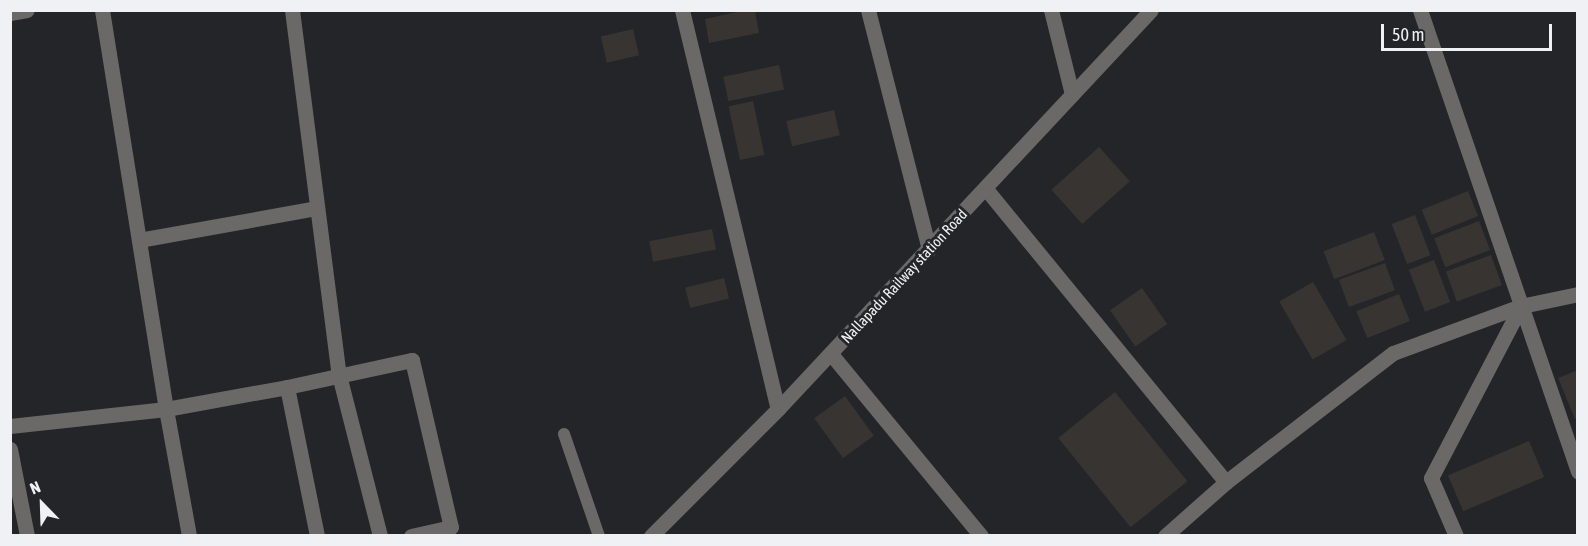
<!DOCTYPE html>
<style>
body{margin:0}
#map{position:relative;width:1588px;height:546px;overflow:hidden;background:#242529;font-family:"Asap Condensed",sans-serif}
div>[style]{position:absolute}
.building>*{inset:0;background:#383431;transform-origin:0 0}
.service>*{height:12px;margin:-6px;padding:0 6px;transform-origin:6px;border-radius:6px;background:#6a6967}
.minor>*{height:15px;margin:-7.5px;padding:0 7.5px;transform-origin:7.5px;border-radius:7.5px;background:#6a6967}
span{translate:-50% -50%;white-space:nowrap;text-align:center;line-height:1.15;-webkit-text-stroke:6px #242529;paint-order:stroke}
.street-label{font-size:15px;color:#f0f1f4}
.frame{position:absolute;inset:0;border:12px solid #f0f1f4;pointer-events:none}
.north{position:absolute;left:12px;top:474px;width:60px;height:60px;-webkit-text-stroke:4px #242529;paint-order:stroke;rotate:337deg;font-size:16px;font-weight:700;line-height:24px;text-align:center;color:#f0f1f4}
.north::after{content:'';display:block;margin:auto;width:21px;height:27px;background:#f0f1f4;clip-path:polygon(50% 0,100% 100%,50% 72%,0 100%)}
.scale{position:absolute;left:1381px;top:24px;width:171px;height:27px;box-sizing:border-box;border:3px solid #f0f1f4;border-top:0;padding-left:8px;font-size:18px;line-height:21px;white-space:nowrap;color:#f0f1f4;-webkit-text-stroke:4px #242529;paint-order:stroke}
</style>
<div id="map">
<div class="building">
<div style="clip-path:polygon(746px 10px,755px 10px,759px 33px,709px 43px,705px 19px)"></div>
<div style="left:633px;top:29px;width:27px;height:33px;rotate:77deg"></div>
<div style="left:779px;top:65px;width:25px;height:57px;rotate:78deg"></div>
<div style="left:753px;top:101px;width:55px;height:25px;rotate:78deg"></div>
<div style="left:834px;top:110px;width:26px;height:49px;rotate:77deg"></div>
<div style="left:1099px;top:147px;width:46px;height:64px;rotate:48deg"></div>
<div style="left:1468px;top:191px;width:27px;height:50px;rotate:68deg"></div>
<div style="left:1415px;top:215px;width:43px;height:25px;rotate:69deg"></div>
<div style="left:1479px;top:221px;width:31px;height:48px;rotate:69deg"></div>
<div style="left:712px;top:229px;width:21px;height:64px;rotate:79deg"></div>
<div style="left:1374px;top:232px;width:30px;height:54px;rotate:69deg"></div>
<div style="left:1491px;top:255px;width:32px;height:48px;rotate:70deg"></div>
<div style="left:1434px;top:260px;width:45px;height:27px;rotate:69deg"></div>
<div style="left:1385px;top:263px;width:29px;height:49px;rotate:70deg"></div>
<div style="left:724px;top:278px;width:21px;height:40px;rotate:76deg"></div>
<div style="left:1313px;top:282px;width:67px;height:39px;rotate:60deg"></div>
<div style="left:1142px;top:288px;width:44px;height:39px;rotate:55deg"></div>
<div style="left:1399px;top:294px;width:29px;height:46px;rotate:68deg"></div>
<div style="clip-path:polygon(1578px 370px,1578px 418px,1575px 419px,1558px 378px)"></div>
<div style="left:1115px;top:392px;width:115px;height:73px;rotate:51deg"></div>
<div style="left:845px;top:396px;width:49px;height:38px;rotate:54deg"></div>
<div style="left:1529px;top:441px;width:39px;height:88px;rotate:67deg"></div>
</div>
<div class="service">
<div style="left:564px;top:434px;width:108px;rotate:71.1deg"></div>
</div>
<div class="minor">
<div style="left:102px;top:10px;width:404px;rotate:80.9deg"></div>
<div style="left:166px;top:409px;width:129px;rotate:79.7deg"></div>
<div style="left:292px;top:10px;width:368px;rotate:82.7deg"></div>
<div style="left:339px;top:375px;width:166px;rotate:75.7deg"></div>
<div style="left:682px;top:10px;width:410px;rotate:76.5deg"></div>
<div style="left:868px;top:10px;width:247px;rotate:75.7deg"></div>
<div style="left:1051px;top:10px;width:87px;rotate:76deg"></div>
<div style="left:1420px;top:10px;width:488px;rotate:71.1deg"></div>
<div style="left:10px;top:13px;width:17px;rotate:-10deg"></div>
<div style="left:986px;top:189px;width:379px;rotate:50.7deg"></div>
<div style="left:139px;top:240px;width:181px;rotate:-10.2deg"></div>
<div style="left:831px;top:354px;width:236px;rotate:50.5deg"></div>
<div style="left:287px;top:387px;width:128px;rotate:-12.2deg"></div>
<div style="left:412px;top:360px;width:171px;rotate:76.9deg"></div>
<div style="left:451px;top:527px;width:41px;rotate:167.3deg"></div>
<div style="left:10px;top:426px;width:157px;rotate:-6.2deg"></div>
<div style="left:166px;top:409px;width:123px;rotate:-10.3deg"></div>
<div style="left:287px;top:387px;width:152px;rotate:78.6deg"></div>
<div style="left:10px;top:449px;width:89px;rotate:78.9deg"></div>
<div style="left:651px;top:536px;width:180px;rotate:-45deg"></div>
<div style="left:778px;top:409px;width:546px;rotate:-46.93deg"></div>
<div style="left:1165px;top:536px;width:81px;rotate:-41.5deg"></div>
<div style="left:1226px;top:482px;width:211px;rotate:-37.7deg"></div>
<div style="left:1393px;top:353px;width:136px;rotate:-20.2deg"></div>
<div style="left:1521px;top:306px;width:58px;rotate:-11.9deg"></div>
<div style="left:1456px;top:536px;width:63px;rotate:-113.3deg"></div>
<div style="left:1431px;top:478px;width:194px;rotate:-62.4deg"></div>
</div>
<div class="street-label">
<span style="left:904px;top:276px;rotate:-47deg">Nallapadu Railway station Road</span>
</div>
<div class="frame"></div>
<div class="north">N</div>
<div class="scale">50 m</div>
</div>
